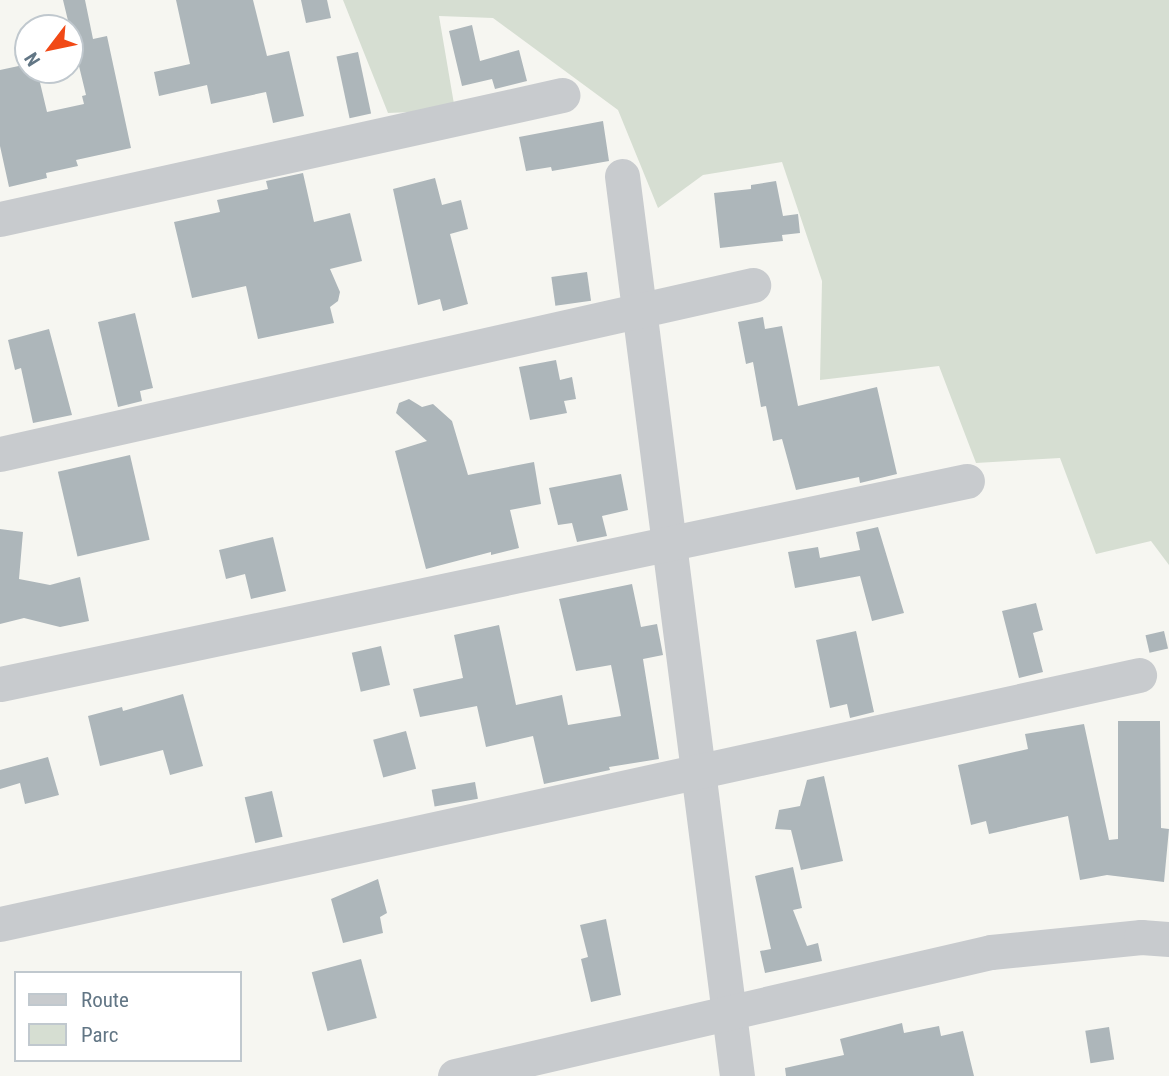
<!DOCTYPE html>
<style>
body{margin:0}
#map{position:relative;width:1169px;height:1076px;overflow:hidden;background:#f6f6f1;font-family:"Roboto Condensed",sans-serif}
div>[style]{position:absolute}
.green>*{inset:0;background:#d6ded2}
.building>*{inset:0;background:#adb6ba;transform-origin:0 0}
.minor>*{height:35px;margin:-17.5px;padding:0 17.5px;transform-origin:17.5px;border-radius:17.5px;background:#c8cbce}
span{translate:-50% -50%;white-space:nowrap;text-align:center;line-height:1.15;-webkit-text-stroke:7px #fff;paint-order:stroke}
.legend{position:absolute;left:14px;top:971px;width:228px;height:91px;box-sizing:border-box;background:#fff;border:2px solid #c0c8ce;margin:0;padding:9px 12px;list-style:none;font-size:21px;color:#627685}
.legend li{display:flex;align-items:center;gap:14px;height:35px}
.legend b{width:35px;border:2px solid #c0c8ce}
.north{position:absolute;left:14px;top:14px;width:70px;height:70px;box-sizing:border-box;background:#fff;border:2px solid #c0c8ce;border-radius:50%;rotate:238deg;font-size:19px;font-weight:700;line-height:28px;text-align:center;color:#627685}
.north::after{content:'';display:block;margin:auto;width:24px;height:32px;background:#f14916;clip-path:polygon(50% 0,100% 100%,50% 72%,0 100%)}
</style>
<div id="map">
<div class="green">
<div style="clip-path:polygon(343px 0,1169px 0,1169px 565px,1151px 541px,1096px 554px,1060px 458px,976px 463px,939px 366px,820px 380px,822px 281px,782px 162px,703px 175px,658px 208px,618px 110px,493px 18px,439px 16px,455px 110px,388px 113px)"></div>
</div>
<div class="building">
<div style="clip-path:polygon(63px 0,85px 0,93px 39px,107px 36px,131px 148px,76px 160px,78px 166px,46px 173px,47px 178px,9px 187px,0 146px,0 70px,28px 64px,28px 70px,37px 70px,47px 112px,84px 104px,82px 96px,86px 95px)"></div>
<div style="clip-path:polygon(176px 0,253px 0,267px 56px,289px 51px,304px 116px,273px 123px,266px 92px,211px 104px,207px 85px,159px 96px,154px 72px,190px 64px)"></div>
<div style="clip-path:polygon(301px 0,327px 0,331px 18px,306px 23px)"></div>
<div style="clip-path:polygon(472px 25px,480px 61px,519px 50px,527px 81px,495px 89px,492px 79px,462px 86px,449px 31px)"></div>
<div style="left:358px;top:52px;width:63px;height:22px;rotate:78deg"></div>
<div style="clip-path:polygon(603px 121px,609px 161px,552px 171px,551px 167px,526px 171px,519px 137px)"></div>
<div style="clip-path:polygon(303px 173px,314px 222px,350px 213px,362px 261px,330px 269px,340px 292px,338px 301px,330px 307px,334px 323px,258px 339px,246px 286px,192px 298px,174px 222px,220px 212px,217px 200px,268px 189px,266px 181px)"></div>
<div style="clip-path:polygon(435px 178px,442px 205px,461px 200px,468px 229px,450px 234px,468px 304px,443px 311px,440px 299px,418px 305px,393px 189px)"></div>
<div style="clip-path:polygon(776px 181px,783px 216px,798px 214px,800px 233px,782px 235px,783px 241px,720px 248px,714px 193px,751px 189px,751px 185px)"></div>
<div style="left:587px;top:272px;width:29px;height:36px;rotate:82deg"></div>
<div style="clip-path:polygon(135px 313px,153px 388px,140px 391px,142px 401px,118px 407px,98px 322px)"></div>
<div style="clip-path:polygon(763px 317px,765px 329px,782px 326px,798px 406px,877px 387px,897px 474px,860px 483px,859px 477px,796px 490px,782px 439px,773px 441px,766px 406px,761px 407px,753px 362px,746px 364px,738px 322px)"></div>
<div style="clip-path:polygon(49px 329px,72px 415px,33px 423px,21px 368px,15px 370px,8px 340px)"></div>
<div style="clip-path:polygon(556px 360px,560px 380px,572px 377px,576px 399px,564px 401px,567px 413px,530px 420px,519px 367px)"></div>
<div style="clip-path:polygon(409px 399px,422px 407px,433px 404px,452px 421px,468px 475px,534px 462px,541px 504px,510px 510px,519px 548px,491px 555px,491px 552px,426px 569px,395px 451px,427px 441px,396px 413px,399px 403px)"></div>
<div style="left:130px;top:455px;width:87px;height:74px;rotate:77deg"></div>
<div style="clip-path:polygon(621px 474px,628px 510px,602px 516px,607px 536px,577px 542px,572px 523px,558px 525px,549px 488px)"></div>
<div style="clip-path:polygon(878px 527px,904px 613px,872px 621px,860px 576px,795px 588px,788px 552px,818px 547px,820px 558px,860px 550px,856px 532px)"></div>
<div style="clip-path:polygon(0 529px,23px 532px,19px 579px,50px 585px,80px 577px,89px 621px,60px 627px,24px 618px,0 624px)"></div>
<div style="clip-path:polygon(273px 537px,286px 591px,251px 599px,245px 574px,226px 579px,219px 550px)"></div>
<div style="clip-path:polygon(632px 584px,641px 627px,657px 624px,663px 655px,643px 659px,659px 759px,609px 767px,610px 770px,544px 784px,533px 736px,486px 747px,477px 706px,420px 717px,413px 689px,463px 678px,454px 635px,499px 625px,516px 705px,562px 695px,568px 725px,621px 716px,611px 665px,576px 671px,559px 599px)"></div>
<div style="clip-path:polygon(1036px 603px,1043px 630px,1033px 633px,1043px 672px,1019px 678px,1002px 611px)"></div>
<div style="clip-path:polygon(856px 631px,874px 712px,850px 718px,847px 704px,830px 708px,816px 640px)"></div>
<div style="left:1164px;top:631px;width:18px;height:19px;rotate:77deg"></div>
<div style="left:381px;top:646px;width:40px;height:30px;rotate:77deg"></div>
<div style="clip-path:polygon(183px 694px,203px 766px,170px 775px,163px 750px,100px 766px,88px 716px,122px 707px,123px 711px)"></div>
<div style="clip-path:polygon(1118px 721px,1160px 721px,1161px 828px,1169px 829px,1164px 882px,1107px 875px,1080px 880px,1068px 816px,989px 834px,986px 821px,971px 825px,958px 765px,1028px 749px,1025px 734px,1084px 724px,1109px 840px,1118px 839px)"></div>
<div style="left:406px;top:731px;width:39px;height:34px;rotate:75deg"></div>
<div style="clip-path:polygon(48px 757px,59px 795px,25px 804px,20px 783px,0 789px,0 770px)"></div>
<div style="clip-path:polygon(824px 776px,843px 861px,801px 870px,791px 830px,775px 829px,779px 810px,800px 806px,807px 780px)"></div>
<div style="left:475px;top:782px;width:17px;height:44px;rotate:80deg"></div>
<div style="left:272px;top:791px;width:47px;height:28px;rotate:77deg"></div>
<div style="clip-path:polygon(793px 867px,802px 908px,793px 910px,807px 946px,818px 943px,822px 961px,765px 973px,760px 951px,771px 949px,755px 876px)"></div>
<div style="clip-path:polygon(378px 879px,387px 913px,380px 917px,383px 933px,343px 943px,331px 899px)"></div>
<div style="clip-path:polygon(606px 919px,621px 995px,591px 1002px,581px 959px,588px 957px,580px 925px)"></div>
<div style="left:361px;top:959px;width:61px;height:51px;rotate:75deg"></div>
<div style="clip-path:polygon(902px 1023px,904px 1033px,939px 1026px,941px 1036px,963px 1031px,974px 1076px,786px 1076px,785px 1068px,844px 1055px,840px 1039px)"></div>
<div style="left:1109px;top:1027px;width:33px;height:24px;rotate:81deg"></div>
</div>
<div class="minor">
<div style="left:622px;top:176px;width:907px;rotate:82.72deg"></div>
<div style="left:0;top:219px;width:576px;rotate:-12.44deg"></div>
<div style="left:0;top:454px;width:772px;rotate:-12.65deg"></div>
<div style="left:0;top:684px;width:988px;rotate:-11.86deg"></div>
<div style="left:0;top:924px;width:1166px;rotate:-12.33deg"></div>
<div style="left:455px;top:1076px;width:550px;rotate:-13.03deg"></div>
<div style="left:991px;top:952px;width:151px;rotate:-5.7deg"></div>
<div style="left:1141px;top:937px;width:28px;rotate:4deg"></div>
</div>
<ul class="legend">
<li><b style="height:9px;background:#c8cbce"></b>Route</li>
<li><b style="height:19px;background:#d6ded2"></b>Parc</li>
</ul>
<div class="north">N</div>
</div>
